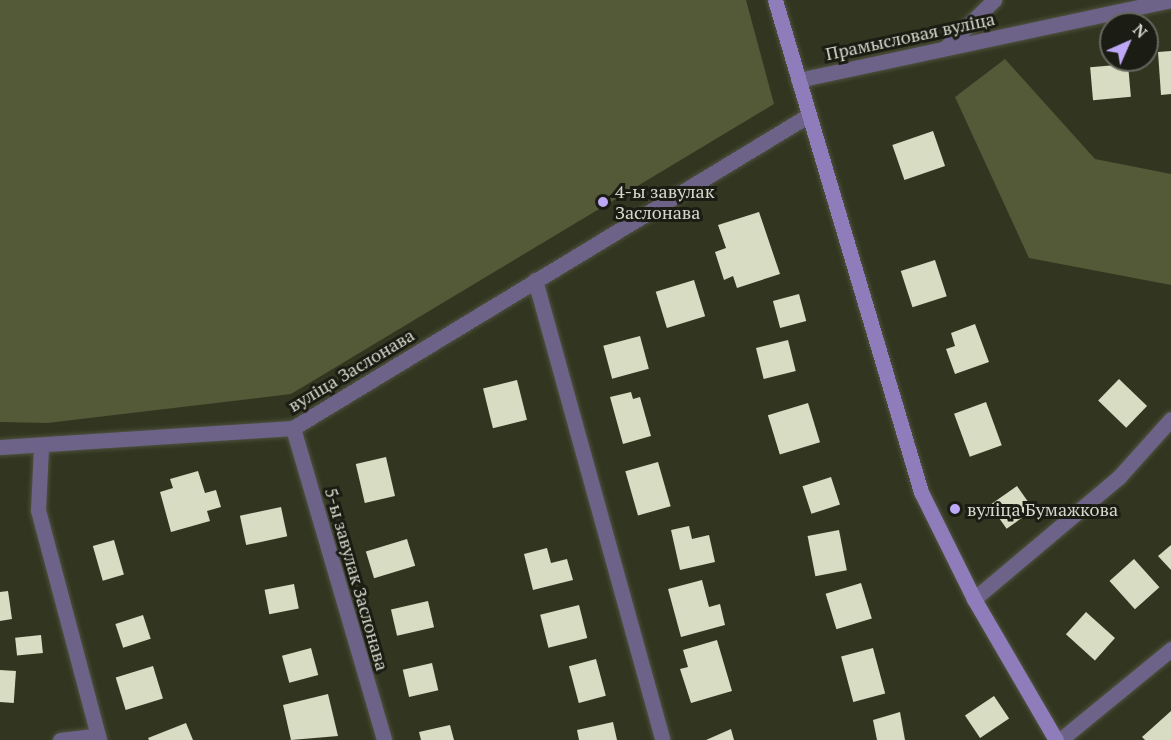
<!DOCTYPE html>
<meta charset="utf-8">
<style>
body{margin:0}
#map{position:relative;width:1171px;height:740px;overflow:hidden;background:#323620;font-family:"PT Serif",serif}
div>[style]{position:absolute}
.green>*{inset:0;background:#545937}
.building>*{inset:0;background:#d7dcc2;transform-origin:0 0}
.roads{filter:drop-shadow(0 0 2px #4f533f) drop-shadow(0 0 2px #4f533f)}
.street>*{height:15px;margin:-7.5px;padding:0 7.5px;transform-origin:7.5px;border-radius:7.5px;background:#6d6389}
.secondary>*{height:15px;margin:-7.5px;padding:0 7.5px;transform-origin:7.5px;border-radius:7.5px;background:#8e7dba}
.dots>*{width:16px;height:16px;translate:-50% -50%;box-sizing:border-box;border:3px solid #1b1c13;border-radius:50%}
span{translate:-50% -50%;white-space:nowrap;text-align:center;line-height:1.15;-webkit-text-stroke:6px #1b1c13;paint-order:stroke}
.street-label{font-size:18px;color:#d5d8cb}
.poi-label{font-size:18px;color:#d5d8cb}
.left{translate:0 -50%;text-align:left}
.north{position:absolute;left:1099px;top:12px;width:60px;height:60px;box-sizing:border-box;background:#1b1c13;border:2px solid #65675d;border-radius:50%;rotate:45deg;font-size:16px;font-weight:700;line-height:24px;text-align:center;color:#d5d8cb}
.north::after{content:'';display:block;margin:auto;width:21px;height:27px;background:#bda9f5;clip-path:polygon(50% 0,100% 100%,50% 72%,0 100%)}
</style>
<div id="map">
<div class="green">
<div style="clip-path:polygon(0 0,746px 0,774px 104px,291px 394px,47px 423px,0 422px)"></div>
<div style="clip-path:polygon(1005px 59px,1095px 159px,1171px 174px,1171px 285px,1029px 258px,955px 97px)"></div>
</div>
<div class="building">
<div style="clip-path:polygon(1171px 51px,1171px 94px,1161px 95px,1158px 52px)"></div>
<div style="left:1128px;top:64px;width:33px;height:38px;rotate:85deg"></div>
<div style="left:933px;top:131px;width:37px;height:43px;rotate:71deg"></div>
<div style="clip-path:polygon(759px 212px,780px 274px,737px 288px,733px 276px,724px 280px,715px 252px,726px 248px,718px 225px)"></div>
<div style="left:935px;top:260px;width:38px;height:36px;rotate:72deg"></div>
<div style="left:694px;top:280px;width:38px;height:40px;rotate:73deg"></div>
<div style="left:799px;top:294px;width:28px;height:27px;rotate:75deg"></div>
<div style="clip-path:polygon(975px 324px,989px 362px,955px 374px,946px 349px,955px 346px,951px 333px)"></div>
<div style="left:640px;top:336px;width:34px;height:38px;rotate:75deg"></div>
<div style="left:788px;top:340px;width:32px;height:33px;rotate:76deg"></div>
<div style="left:1119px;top:379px;width:39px;height:30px;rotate:44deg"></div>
<div style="left:517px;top:380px;width:41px;height:35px;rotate:76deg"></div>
<div style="clip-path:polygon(631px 392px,633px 399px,640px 397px,651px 436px,623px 444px,610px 397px)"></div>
<div style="left:986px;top:402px;width:46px;height:34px;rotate:70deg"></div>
<div style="left:808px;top:403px;width:41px;height:42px;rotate:73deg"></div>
<div style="left:386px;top:457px;width:40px;height:31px;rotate:77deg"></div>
<div style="left:658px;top:462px;width:46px;height:34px;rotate:74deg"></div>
<div style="clip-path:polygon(198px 471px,205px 493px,216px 490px,221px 507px,207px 511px,210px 521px,171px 532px,160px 492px,173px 488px,170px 479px)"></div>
<div style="left:831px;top:477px;width:29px;height:30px;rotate:72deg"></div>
<div style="left:1017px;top:486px;width:29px;height:33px;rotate:55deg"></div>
<div style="left:281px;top:507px;width:30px;height:42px;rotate:78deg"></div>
<div style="clip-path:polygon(689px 526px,692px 539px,709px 535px,715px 562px,680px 570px,671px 530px)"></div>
<div style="left:839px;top:530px;width:41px;height:32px;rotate:79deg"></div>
<div style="left:407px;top:539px;width:28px;height:43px;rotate:73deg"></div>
<div style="left:114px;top:540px;width:36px;height:22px;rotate:74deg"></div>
<div style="clip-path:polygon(1171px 545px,1171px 570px,1158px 556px)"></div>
<div style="clip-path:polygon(547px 548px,551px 563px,567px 559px,573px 580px,533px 590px,524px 554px)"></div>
<div style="left:1134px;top:559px;width:38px;height:33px;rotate:48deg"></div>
<div style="clip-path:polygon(702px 580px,709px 607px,720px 604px,725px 625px,681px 637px,668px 589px)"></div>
<div style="left:861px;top:583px;width:37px;height:37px;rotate:73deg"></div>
<div style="left:294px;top:584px;width:25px;height:30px;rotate:79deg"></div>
<div style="clip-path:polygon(8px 591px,12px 619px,0 621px,0 592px)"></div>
<div style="left:428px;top:601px;width:27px;height:38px;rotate:77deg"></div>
<div style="left:579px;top:605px;width:34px;height:40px;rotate:76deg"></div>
<div style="left:1086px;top:612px;width:39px;height:30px;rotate:42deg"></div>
<div style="left:143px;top:615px;width:25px;height:29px;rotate:72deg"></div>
<div style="left:41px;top:635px;width:18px;height:26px;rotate:84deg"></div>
<div style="clip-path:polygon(717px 640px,732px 691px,691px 703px,680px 669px,688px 667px,683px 650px)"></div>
<div style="left:311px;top:648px;width:28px;height:30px;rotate:75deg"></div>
<div style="left:873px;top:648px;width:47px;height:33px;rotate:75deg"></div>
<div style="left:596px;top:659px;width:38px;height:28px;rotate:75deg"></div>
<div style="left:432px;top:663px;width:28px;height:30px;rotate:77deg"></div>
<div style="left:153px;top:666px;width:34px;height:39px;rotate:73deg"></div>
<div style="left:0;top:670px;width:16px;height:32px;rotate:4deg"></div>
<div style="clip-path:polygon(328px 694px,338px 736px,291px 740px,283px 705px)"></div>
<div style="left:994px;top:696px;width:27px;height:35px;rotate:56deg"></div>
<div style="clip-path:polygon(1171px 711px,1171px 740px,1145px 740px,1142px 737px)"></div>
<div style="clip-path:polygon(900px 712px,905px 740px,877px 740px,873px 720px)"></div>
<div style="clip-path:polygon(613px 722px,617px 740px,579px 740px,577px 730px)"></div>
<div style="clip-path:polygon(186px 723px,193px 740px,149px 740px,148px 738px)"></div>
<div style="clip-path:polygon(450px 725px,454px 740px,421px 740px,419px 732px)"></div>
<div style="clip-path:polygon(731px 729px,734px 740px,706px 740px)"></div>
</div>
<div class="roads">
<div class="street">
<div style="left:945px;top:48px;width:69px;rotate:-44.4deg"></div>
<div style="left:798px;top:80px;width:381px;rotate:-12.1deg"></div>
<div style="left:535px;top:280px;width:477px;rotate:74.5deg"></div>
<div style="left:293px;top:428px;width:325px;rotate:73.7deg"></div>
<div style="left:0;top:447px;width:294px;rotate:-3.7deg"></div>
<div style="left:293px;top:428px;width:604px;rotate:-31.24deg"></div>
<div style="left:41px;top:448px;width:62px;rotate:92.8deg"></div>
<div style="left:38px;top:510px;width:238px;rotate:75.1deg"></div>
<div style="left:974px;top:599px;width:189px;rotate:-40.1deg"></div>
<div style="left:1119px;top:477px;width:78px;rotate:-48.1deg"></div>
<div style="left:60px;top:740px;width:38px;rotate:-7deg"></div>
<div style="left:1060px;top:740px;width:144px;rotate:-39.3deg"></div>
</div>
<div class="secondary">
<div style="left:775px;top:0;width:513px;rotate:73.47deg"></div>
<div style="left:921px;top:492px;width:119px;rotate:63.6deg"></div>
<div style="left:974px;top:599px;width:163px;rotate:59.8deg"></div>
</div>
</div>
<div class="dots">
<div style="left:603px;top:202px;background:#bda9f5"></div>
<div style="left:955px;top:509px;background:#bda9f5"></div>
</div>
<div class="street-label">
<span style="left:910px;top:36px;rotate:-12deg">Прамысловая вуліца</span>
<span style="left:351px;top:370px;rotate:-31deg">вуліца Заслонава</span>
<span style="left:357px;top:579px;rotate:74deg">5-ы завулак Заслонава</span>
</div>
<div class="poi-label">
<span class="left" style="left:615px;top:202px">4-ы завулак<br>Заслонава</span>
<span class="left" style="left:967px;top:509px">вуліца Бумажкова</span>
</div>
<div class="north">N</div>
</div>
